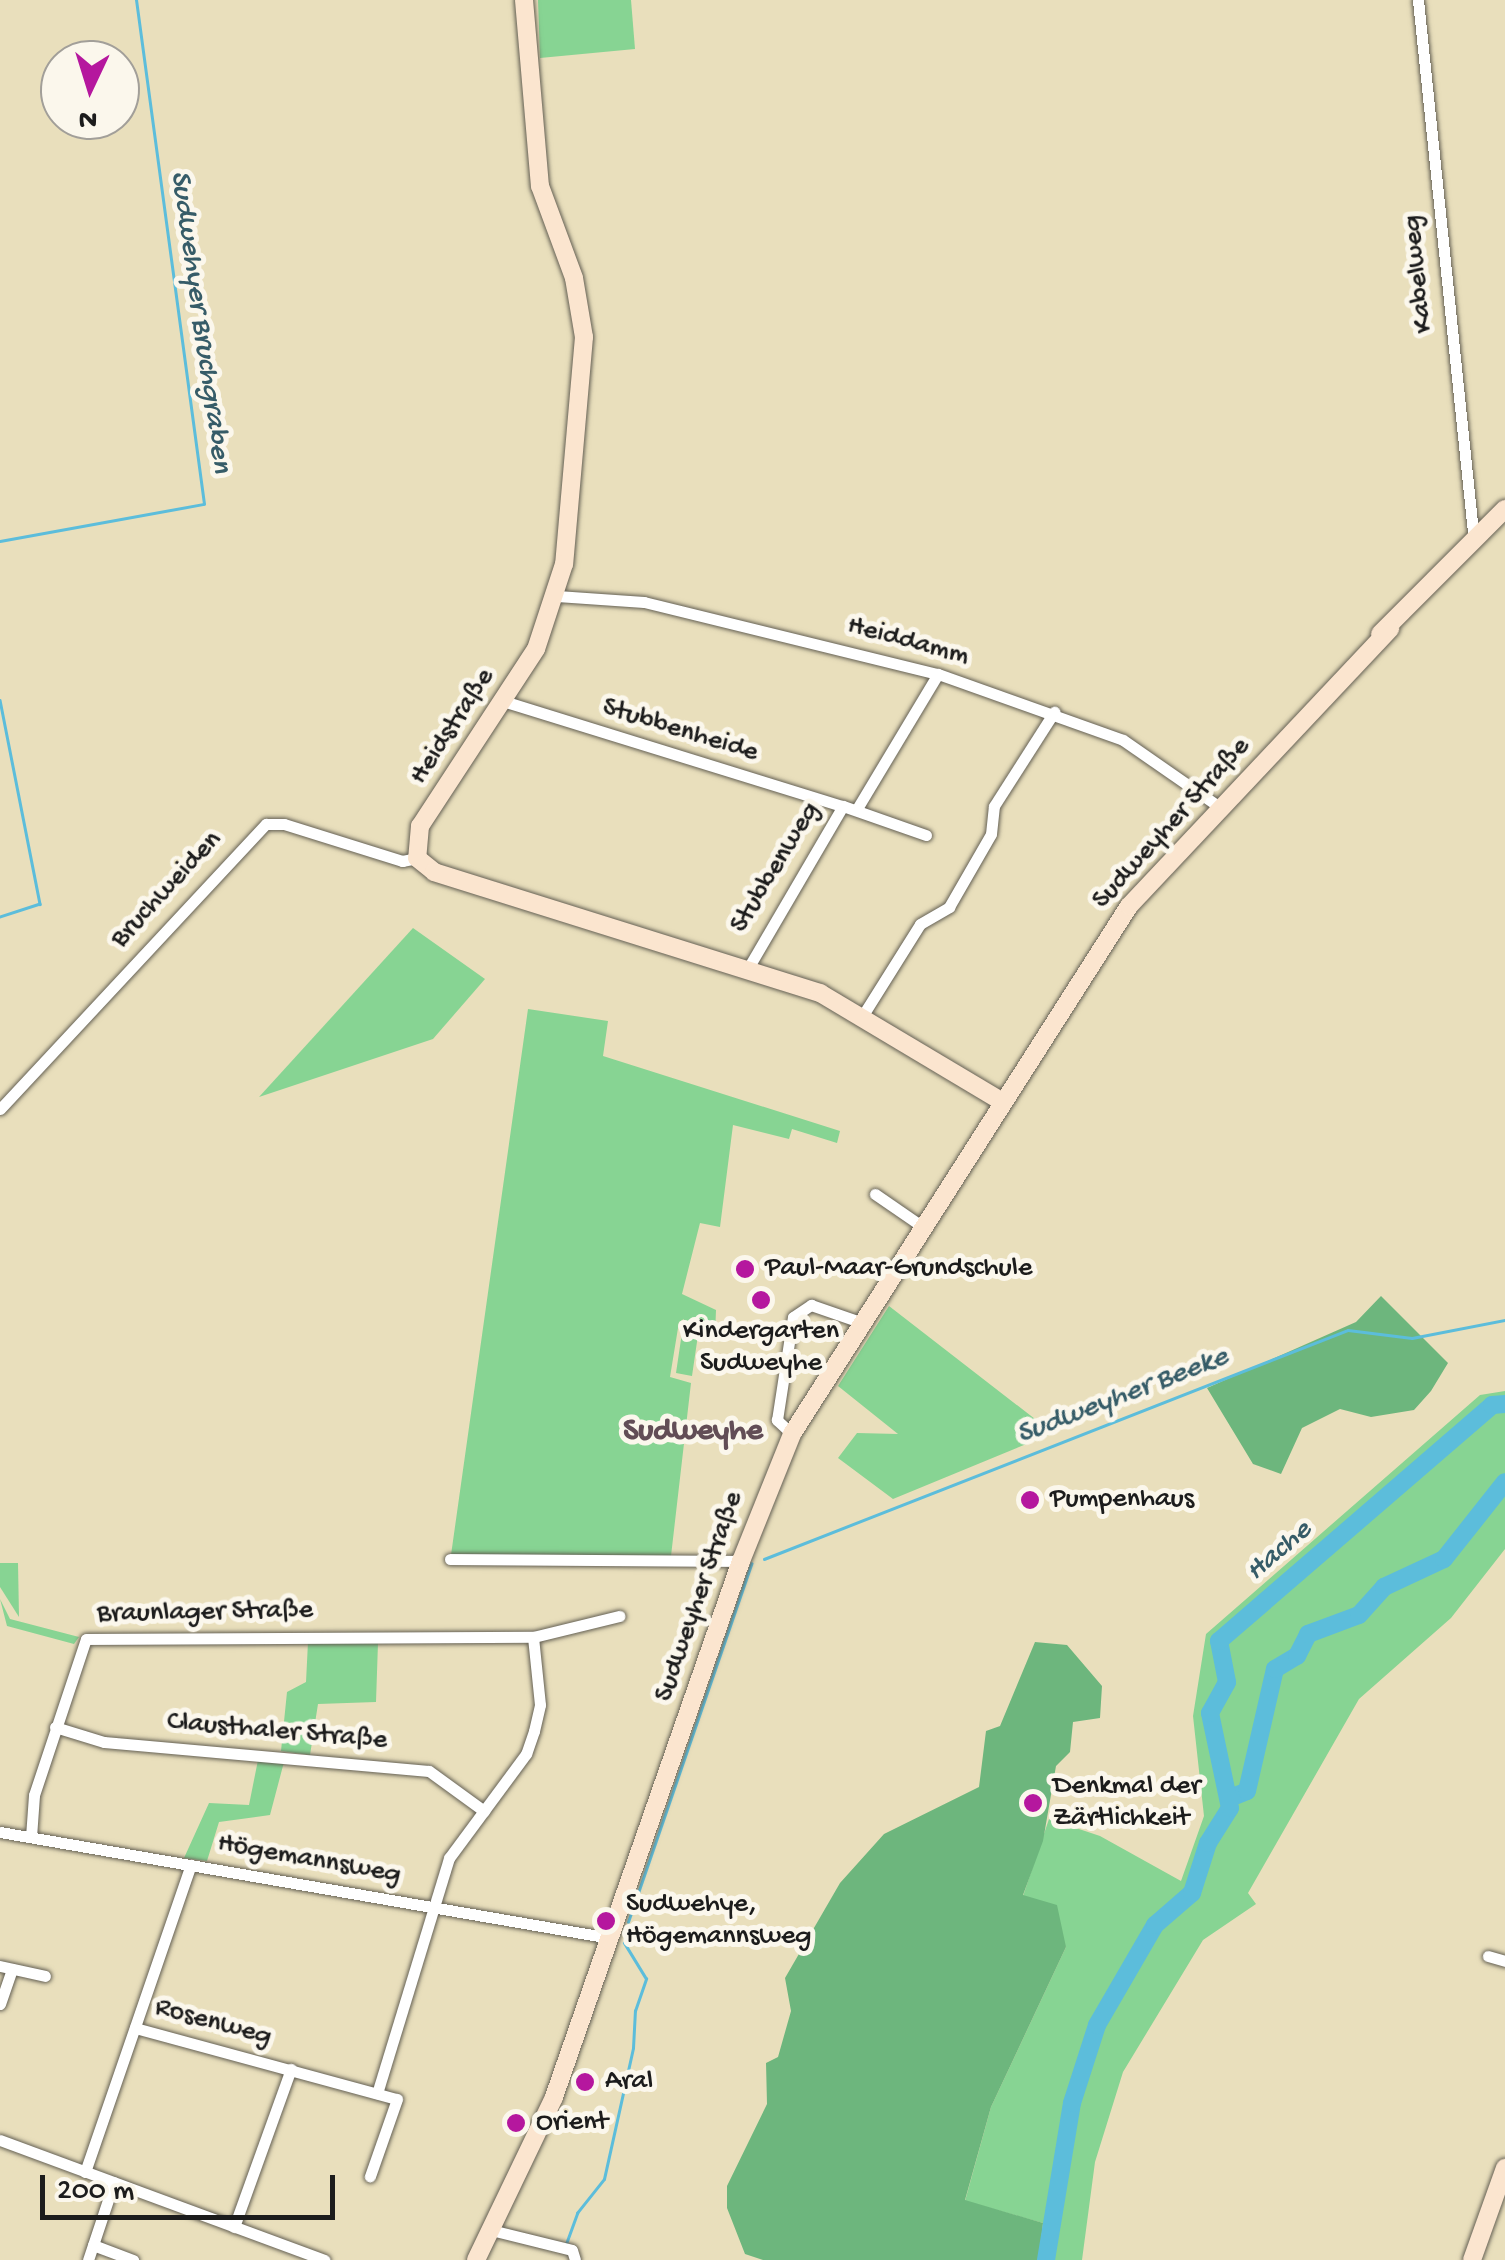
<!DOCTYPE html>
<meta charset="utf-8">
<style>
body{margin:0}
#map{position:relative;width:1505px;height:2260px;overflow:hidden;background:#e9dfbc;font-family:"Gochi Hand",sans-serif}
div>[style]{position:absolute}
.green>*{inset:0;background:#87d493}
.forest>*{inset:0;background:#6db67d}
.stream>*{height:2.5px;margin:-1.25px;padding:0 1.25px;transform-origin:1.25px;border-radius:1.25px;background:#5cbddb}
.river>*{height:18px;margin:-9px;padding:0 9px;transform-origin:9px;border-radius:9px;background:#5cbddb}
.roads{filter:drop-shadow(0 0 2px #646054) drop-shadow(0 0 2px #646054)}
.street>*{height:11px;margin:-5.5px;padding:0 5.5px;transform-origin:5.5px;border-radius:5.5px;background:#fff}
.secondary>*{height:18px;margin:-9px;padding:0 9px;transform-origin:9px;border-radius:9px;background:#fbe5cf}
.dots>*{width:28px;height:28px;translate:-50% -50%;box-sizing:border-box;border:5px solid #fbf7ec;border-radius:50%}
span{translate:-50% -50%;white-space:nowrap;text-align:center;line-height:1.15;-webkit-text-stroke:10px #fbf7ec;paint-order:stroke}
.street-label{font-size:28px;color:#1c1c1c}
.poi-label{font-size:28px;color:#1c1c1c}
.left{translate:0 -50%;text-align:left}
.water-label{font-size:30px;color:#365c68;font-style:italic}
.quarter-label{font-size:32px;color:#624d56;font-weight:700}
.north{position:absolute;left:40px;top:40px;width:100px;height:100px;box-sizing:border-box;background:#fbf7ec;border:2px solid #a29f99;border-radius:50%;rotate:184deg;font-size:28px;font-weight:700;line-height:40px;text-align:center;color:#1c1c1c}
.north::after{content:'';display:block;margin:auto;width:35px;height:45px;background:#b5179e;clip-path:polygon(50% 0,100% 100%,50% 72%,0 100%)}
.scale{position:absolute;left:40px;top:2175px;width:295px;height:45px;box-sizing:border-box;border:5px solid #1c1c1c;border-top:0;padding-left:12px;font-size:30px;line-height:35px;white-space:nowrap;color:#1c1c1c;-webkit-text-stroke:8px #fbf7ec;paint-order:stroke}
</style>
<div id="map">
<div class="green">
<div style="clip-path:polygon(538px 0,631px 0,635px 49px,540px 58px)"></div>
<div style="clip-path:polygon(413px 928px,485px 979px,433px 1039px,259px 1097px)"></div>
<div style="clip-path:polygon(528px 1009px,608px 1021px,603px 1056px,840px 1131px,837px 1143px,792px 1129px,789px 1139px,733px 1125px,720px 1227px,700px 1223px,682px 1294px,716px 1310px,715px 1336px,698px 1335px,692px 1376px,676px 1373px,684px 1319px,679px 1322px,670px 1377px,691px 1383px,671px 1556px,451px 1555px)"></div>
<div style="clip-path:polygon(889px 1306px,1053px 1433px,893px 1499px,838px 1458px,857px 1433px,898px 1434px,838px 1386px)"></div>
<div style="clip-path:polygon(1505px 1391px,1505px 1549px,1451px 1618px,1359px 1699px,1248px 1893px,1256px 1904px,1203px 1940px,1123px 2072px,1095px 2162px,1082px 2260px,1039px 2260px,1043px 2223px,965px 2201px,991px 2107px,1066px 1947px,1023px 1896px,1049px 1819px,1100px 1836px,1181px 1881px,1204px 1816px,1193px 1716px,1206px 1634px,1480px 1395px)"></div>
<div style="clip-path:polygon(0 1563px,18px 1563px,19px 1617px,0 1587px)"></div>
<div style="clip-path:polygon(0 1599px,10px 1619px,79px 1637px,74px 1644px,7px 1626px)"></div>
<div style="clip-path:polygon(308px 1642px,378px 1643px,376px 1702px,318px 1704px,310px 1755px,281px 1751px,287px 1692px,306px 1682px)"></div>
<div style="clip-path:polygon(258px 1760px,284px 1762px,270px 1815px,219px 1822px,207px 1861px,184px 1858px,209px 1803px,249px 1805px)"></div>
</div>
<div class="forest">
<div style="clip-path:polygon(1381px 1296px,1448px 1363px,1431px 1391px,1414px 1410px,1371px 1417px,1340px 1409px,1302px 1428px,1281px 1474px,1253px 1464px,1207px 1388px,1356px 1322px)"></div>
<div style="clip-path:polygon(1035px 1642px,1067px 1645px,1102px 1686px,1100px 1718px,1073px 1722px,1070px 1752px,1056px 1766px,1043px 1841px,1023px 1895px,1057px 1905px,1066px 1947px,991px 2107px,965px 2200px,1043px 2223px,1039px 2260px,763px 2260px,745px 2254px,727px 2208px,727px 2186px,767px 2104px,766px 2063px,778px 2057px,791px 2011px,785px 1978px,840px 1883px,884px 1834px,979px 1787px,986px 1731px,1000px 1726px)"></div>
</div>
<div class="stream">
<div style="left:0;top:541px;width:207px;rotate:-10.3deg"></div>
<div style="left:204px;top:504px;width:509px;rotate:-97.68deg"></div>
<div style="left:0;top:700px;width:208px;rotate:78.9deg"></div>
<div style="left:40px;top:904px;width:42px;rotate:162deg"></div>
<div style="left:764px;top:1559px;width:627px;rotate:-21.41deg"></div>
<div style="left:1348px;top:1330px;width:64px;rotate:7.1deg"></div>
<div style="left:1412px;top:1338px;width:95px;rotate:-11deg"></div>
<div style="left:628px;top:1922px;width:379px;rotate:-71deg"></div>
<div style="left:566px;top:2244px;width:33px;rotate:-70deg"></div>
<div style="left:577px;top:2213px;width:43px;rotate:-51.5deg"></div>
<div style="left:604px;top:2179px;width:134px;rotate:-77.5deg"></div>
<div style="left:633px;top:2048px;width:37px;rotate:-87deg"></div>
<div style="left:635px;top:2011px;width:34px;rotate:-71deg"></div>
<div style="left:646px;top:1979px;width:42px;rotate:-121.4deg"></div>
</div>
<div class="river">
<div style="left:1230px;top:1798px;width:18px;rotate:-22deg"></div>
<div style="left:1247px;top:1791px;width:125px;rotate:-77.1deg"></div>
<div style="left:1275px;top:1669px;width:26px;rotate:-31deg"></div>
<div style="left:1297px;top:1656px;width:25px;rotate:-63deg"></div>
<div style="left:1308px;top:1634px;width:54px;rotate:-20.4deg"></div>
<div style="left:1359px;top:1615px;width:38px;rotate:-48deg"></div>
<div style="left:1384px;top:1587px;width:66px;rotate:-25deg"></div>
<div style="left:1444px;top:1559px;width:98px;rotate:-51.6deg"></div>
<div style="left:1046px;top:2260px;width:159px;rotate:-80.6deg"></div>
<div style="left:1072px;top:2103px;width:82px;rotate:-72.2deg"></div>
<div style="left:1097px;top:2025px;width:116px;rotate:-59.9deg"></div>
<div style="left:1155px;top:1925px;width:49px;rotate:-40.9deg"></div>
<div style="left:1192px;top:1893px;width:52px;rotate:-72.3deg"></div>
<div style="left:1208px;top:1843px;width:41px;rotate:-57.8deg"></div>
<div style="left:1230px;top:1808px;width:97px;rotate:-101.9deg"></div>
<div style="left:1210px;top:1713px;width:35px;rotate:-61deg"></div>
<div style="left:1227px;top:1682px;width:42px;rotate:-101deg"></div>
<div style="left:1219px;top:1641px;width:361px;rotate:-40.8deg"></div>
<div style="left:1492px;top:1405px;width:13px;rotate:-4deg"></div>
</div>
<div class="roads">
<div class="street">
<div style="left:1418px;top:0;width:545px;rotate:84.1deg"></div>
<div style="left:557px;top:596px;width:87px;rotate:3.9deg"></div>
<div style="left:644px;top:602px;width:303px;rotate:13.8deg"></div>
<div style="left:938px;top:674px;width:196px;rotate:19.6deg"></div>
<div style="left:1123px;top:740px;width:119px;rotate:34.8deg"></div>
<div style="left:503px;top:701px;width:356px;rotate:17.2deg"></div>
<div style="left:858px;top:807px;width:155px;rotate:-59deg"></div>
<div style="left:747px;top:970px;width:190px;rotate:-59.7deg"></div>
<div style="left:843px;top:806px;width:88px;rotate:19.3deg"></div>
<div style="left:863px;top:1015px;width:107px;rotate:-57.9deg"></div>
<div style="left:920px;top:924px;width:34px;rotate:-30deg"></div>
<div style="left:949px;top:907px;width:84px;rotate:-60.1deg"></div>
<div style="left:991px;top:834px;width:28px;rotate:-84deg"></div>
<div style="left:994px;top:806px;width:112px;rotate:-57.4deg"></div>
<div style="left:0;top:1109px;width:390px;rotate:-47deg"></div>
<div style="left:266px;top:824px;width:18px"></div>
<div style="left:284px;top:824px;width:124px;rotate:17.4deg"></div>
<div style="left:402px;top:861px;width:15px;rotate:-11deg"></div>
<div style="left:875px;top:1194px;width:58px;rotate:34.5deg"></div>
<div style="left:792px;top:1434px;width:21px;rotate:-137deg"></div>
<div style="left:777px;top:1420px;width:104px;rotate:-81.2deg"></div>
<div style="left:793px;top:1317px;width:22px;rotate:-34deg"></div>
<div style="left:811px;top:1305px;width:55px;rotate:19.1deg"></div>
<div style="left:450px;top:1559px;width:291px;rotate:0.4deg"></div>
<div style="left:533px;top:1637px;width:89px;rotate:-13.7deg"></div>
<div style="left:55px;top:1727px;width:51px;rotate:17deg"></div>
<div style="left:104px;top:1742px;width:326px;rotate:5.1deg"></div>
<div style="left:429px;top:1771px;width:68px;rotate:36deg"></div>
<div style="left:0;top:1832px;width:619px;rotate:9.86deg"></div>
<div style="left:31px;top:1837px;width:42px;rotate:-85.9deg"></div>
<div style="left:34px;top:1795px;width:164px;rotate:-71.6deg"></div>
<div style="left:86px;top:1639px;width:447px;rotate:-0.3deg"></div>
<div style="left:533px;top:1637px;width:68px;rotate:84.1deg"></div>
<div style="left:540px;top:1705px;width:27px;rotate:103deg"></div>
<div style="left:534px;top:1731px;width:24px;rotate:109deg"></div>
<div style="left:526px;top:1754px;width:129px;rotate:126.5deg"></div>
<div style="left:449px;top:1858px;width:246px;rotate:107deg"></div>
<div style="left:1488px;top:1956px;width:18px;rotate:16deg"></div>
<div style="left:0;top:1966px;width:46px;rotate:12.5deg"></div>
<div style="left:0;top:2004px;width:37px;rotate:-71deg"></div>
<div style="left:135px;top:2028px;width:271px;rotate:15.2deg"></div>
<div style="left:397px;top:2099px;width:82px;rotate:109.3deg"></div>
<div style="left:0;top:2140px;width:346px;rotate:20.3deg"></div>
<div style="left:85px;top:2172px;width:325px;rotate:-71deg"></div>
<div style="left:234px;top:2227px;width:168px;rotate:-70.2deg"></div>
<div style="left:491px;top:2230px;width:83px;rotate:13.9deg"></div>
<div style="left:572px;top:2250px;width:10px;rotate:73deg"></div>
<div style="left:93px;top:2245px;width:43px;rotate:20.6deg"></div>
<div style="left:88px;top:2260px;width:82px;rotate:-71.6deg"></div>
</div>
<div class="secondary">
<div style="left:524px;top:0;width:187px;rotate:85.1deg"></div>
<div style="left:540px;top:186px;width:98px;rotate:69.7deg"></div>
<div style="left:574px;top:278px;width:60px;rotate:80.4deg"></div>
<div style="left:584px;top:337px;width:228px;rotate:95deg"></div>
<div style="left:564px;top:564px;width:89px;rotate:108.2deg"></div>
<div style="left:536px;top:649px;width:212px;rotate:123.2deg"></div>
<div style="left:420px;top:826px;width:32px;rotate:95deg"></div>
<div style="left:417px;top:858px;width:22px;rotate:39deg"></div>
<div style="left:434px;top:872px;width:405px;rotate:17.4deg"></div>
<div style="left:820px;top:993px;width:213px;rotate:30.8deg"></div>
<div style="left:1380px;top:634px;width:177px;rotate:-45deg"></div>
<div style="left:476px;top:2260px;width:181px;rotate:-64.4deg"></div>
<div style="left:554px;top:2097px;width:568px;rotate:-70.77deg"></div>
<div style="left:741px;top:1561px;width:137px;rotate:-68.1deg"></div>
<div style="left:792px;top:1434px;width:626px;rotate:-57.45deg"></div>
<div style="left:1129px;top:906px;width:381px;rotate:-46.7deg"></div>
<div style="left:1472px;top:2260px;width:98px;rotate:-70.3deg"></div>
</div>
</div>
<div class="dots">
<div style="left:745px;top:1269px;background:#b5179e"></div>
<div style="left:761px;top:1300px;background:#b5179e"></div>
<div style="left:1030px;top:1500px;background:#b5179e"></div>
<div style="left:1033px;top:1803px;background:#b5179e"></div>
<div style="left:606px;top:1921px;background:#b5179e"></div>
<div style="left:585px;top:2082px;background:#b5179e"></div>
<div style="left:516px;top:2123px;background:#b5179e"></div>
</div>
<div class="street-label">
<span style="left:1419px;top:274px;rotate:-96deg">Kabelweg</span>
<span style="left:908px;top:642px;rotate:15deg">Heiddamm</span>
<span style="left:453px;top:727px;rotate:-57deg">Heidstraße</span>
<span style="left:680px;top:731px;rotate:17deg">Stubbenheide</span>
<span style="left:1172px;top:824px;rotate:-48deg">Sudweyher Straße</span>
<span style="left:776px;top:868px;rotate:-59deg">Stubbenweg</span>
<span style="left:167px;top:890px;rotate:-47deg">Bruchweiden</span>
<span style="left:700px;top:1597px;rotate:-71deg">Sudweyher Straße</span>
<span style="left:205px;top:1613px;rotate:-1deg">Braunlager Straße</span>
<span style="left:277px;top:1732px;rotate:5deg">Clausthaler Straße</span>
<span style="left:309px;top:1860px;rotate:10deg">Högemannsweg</span>
<span style="left:213px;top:2023px;rotate:15deg">Rosenweg</span>
</div>
<div class="poi-label">
<span class="left" style="left:765px;top:1269px">Paul-Maar-Grundschule</span>
<span style="left:761px;top:1348px">Kindergarten<br>Sudweyhe</span>
<span class="left" style="left:1050px;top:1500px">Pumpenhaus</span>
<span class="left" style="left:1053px;top:1803px">Denkmal der<br>Zärtlichkeit</span>
<span class="left" style="left:626px;top:1921px">Sudwehye,<br>Högemannsweg</span>
<span class="left" style="left:605px;top:2082px">Aral</span>
<span class="left" style="left:536px;top:2123px">Orient</span>
</div>
<div class="water-label">
<span style="left:199px;top:322px;rotate:82deg">Sudwehyer Bruchgraben</span>
<span style="left:1123px;top:1397px;rotate:-21deg">Sudweyher Beeke</span>
<span style="left:1280px;top:1552px;rotate:-41deg">Hache</span>
</div>
<div class="quarter-label">
<span style="left:693px;top:1432px">Sudweyhe</span>
</div>
<div class="north">N</div>
<div class="scale">200 m</div>
</div>
